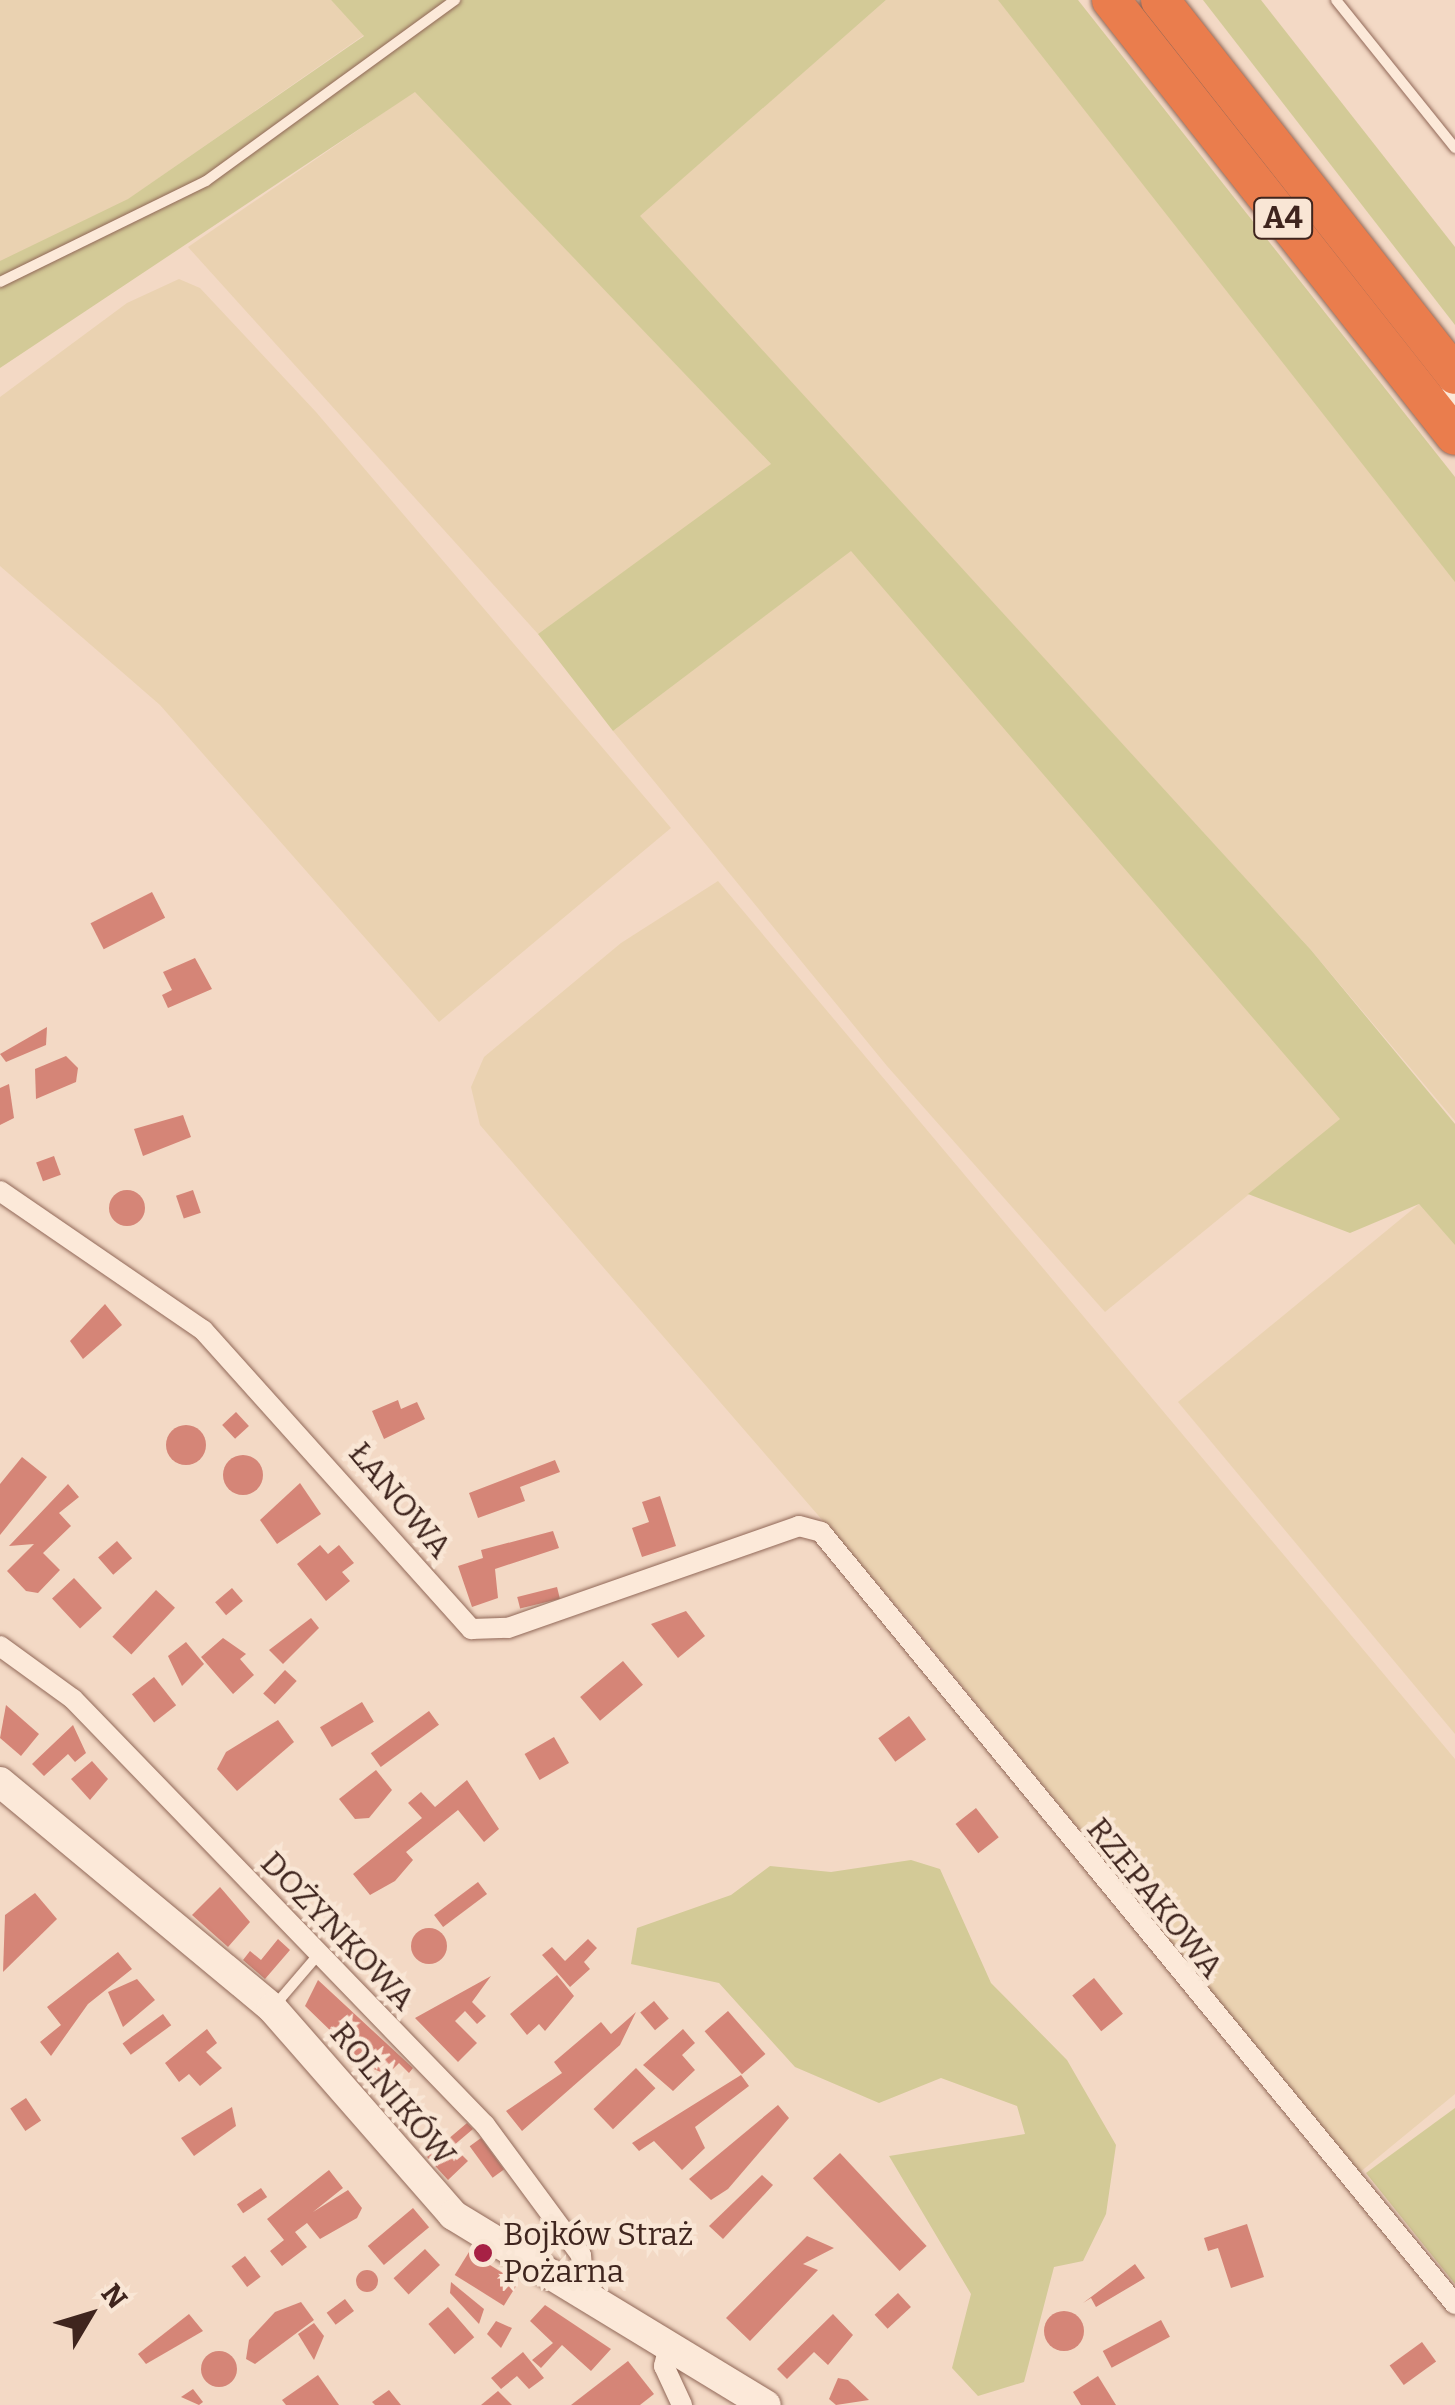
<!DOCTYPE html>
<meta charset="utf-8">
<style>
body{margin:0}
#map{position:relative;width:1455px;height:2405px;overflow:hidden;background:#f3d9c5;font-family:Bitter,serif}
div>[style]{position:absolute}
.farmland>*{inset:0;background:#ead2b1}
.green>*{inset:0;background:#d3ca97}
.building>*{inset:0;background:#d58577;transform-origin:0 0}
.round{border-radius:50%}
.roads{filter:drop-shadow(0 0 2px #916858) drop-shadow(0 0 2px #916858)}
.lane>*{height:10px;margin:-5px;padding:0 5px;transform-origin:5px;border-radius:5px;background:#fce9d9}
.street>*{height:20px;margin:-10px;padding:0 10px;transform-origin:10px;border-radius:10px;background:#fce9d9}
.secondary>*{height:30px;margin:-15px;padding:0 15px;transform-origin:15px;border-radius:15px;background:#fce9d9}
.highway>*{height:38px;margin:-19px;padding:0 19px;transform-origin:19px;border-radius:19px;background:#ea7d4d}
.dots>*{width:28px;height:28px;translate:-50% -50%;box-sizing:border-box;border:5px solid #f9e6d5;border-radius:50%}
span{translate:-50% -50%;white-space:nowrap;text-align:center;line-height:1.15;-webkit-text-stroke:9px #f9e6d5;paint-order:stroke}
.shield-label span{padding:2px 8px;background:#f9e6d5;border:2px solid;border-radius:8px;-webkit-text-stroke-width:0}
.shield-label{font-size:30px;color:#3f251e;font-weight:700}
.street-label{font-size:32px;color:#3f251e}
.poi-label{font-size:32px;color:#3f251e}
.left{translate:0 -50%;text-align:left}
.north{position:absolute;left:40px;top:2265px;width:100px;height:100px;-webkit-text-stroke:8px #f9e6d5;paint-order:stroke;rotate:52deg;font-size:28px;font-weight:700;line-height:40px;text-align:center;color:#3f251e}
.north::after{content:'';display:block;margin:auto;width:35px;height:45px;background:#3f251e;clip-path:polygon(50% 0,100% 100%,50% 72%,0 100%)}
</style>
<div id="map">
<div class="farmland">
<div style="clip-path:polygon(0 0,331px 0,364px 35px,117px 207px,0 263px)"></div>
<div style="clip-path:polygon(886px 0,999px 0,1455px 578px,1455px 1121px,1311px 950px,639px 216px)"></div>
<div style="clip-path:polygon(415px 91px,772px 465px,538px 634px,188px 247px)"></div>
<div style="clip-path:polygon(179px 279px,200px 288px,316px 412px,671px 828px,439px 1022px,160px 705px,0 566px,0 397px,127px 303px)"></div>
<div style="clip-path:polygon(851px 550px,1341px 1119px,1105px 1312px,887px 1066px,613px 731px)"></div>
<div style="clip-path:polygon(718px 881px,1455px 1759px,1455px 2094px,1359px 2173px,908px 1619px,480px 1125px,471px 1087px,484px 1057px,621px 943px)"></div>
<div style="clip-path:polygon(1419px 1204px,1455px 1244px,1455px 1734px,1178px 1402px)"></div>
</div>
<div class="green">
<div style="clip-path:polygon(331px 0,886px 0,640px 216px,1311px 950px,1455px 1124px,1455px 1245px,1419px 1204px,1350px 1233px,1248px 1194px,1340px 1119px,851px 551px,613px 731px,538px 634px,771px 464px,415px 92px,0 368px,0 261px,128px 199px,364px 36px)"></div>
<div style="clip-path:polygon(998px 0,1078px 0,1455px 477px,1455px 582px)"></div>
<div style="clip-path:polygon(1203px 0,1261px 0,1455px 247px,1455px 325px)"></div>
<div style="clip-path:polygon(911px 1860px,940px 1869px,991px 1983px,1067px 2060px,1116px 2145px,1106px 2214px,1083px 2261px,1054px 2267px,1024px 2382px,978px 2396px,952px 2368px,971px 2294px,889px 2156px,1025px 2134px,1017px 2106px,941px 2078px,879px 2103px,795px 2067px,719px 1983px,631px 1964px,637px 1928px,731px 1895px,770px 1866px,831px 1872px)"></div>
<div style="clip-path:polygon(1455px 2108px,1455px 2284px,1366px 2173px)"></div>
</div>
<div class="building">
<div style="left:152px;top:892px;width:29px;height:69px;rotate:63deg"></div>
<div style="clip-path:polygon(195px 958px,212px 989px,168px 1008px,162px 995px,172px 990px,163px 972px)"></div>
<div style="clip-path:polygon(47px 1027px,46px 1045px,6px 1062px,0 1054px)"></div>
<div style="clip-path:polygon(66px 1056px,78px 1068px,76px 1082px,36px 1099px,35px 1069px)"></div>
<div style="clip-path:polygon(9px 1084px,14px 1118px,0 1125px,0 1088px)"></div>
<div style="clip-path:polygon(183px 1115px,191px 1137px,143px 1156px,134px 1129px)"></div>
<div style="left:54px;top:1156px;width:20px;height:19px;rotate:70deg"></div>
<div style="left:193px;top:1190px;width:24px;height:18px;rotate:71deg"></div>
<div class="round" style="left:109px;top:1190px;width:36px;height:36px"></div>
<div style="clip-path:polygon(105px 1304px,122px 1325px,83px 1359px,70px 1341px)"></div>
<div style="clip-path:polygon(398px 1400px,401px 1409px,417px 1402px,425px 1419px,384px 1439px,372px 1411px)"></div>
<div style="left:236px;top:1412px;width:19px;height:19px;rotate:47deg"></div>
<div class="round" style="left:166px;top:1425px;width:40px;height:40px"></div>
<div class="round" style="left:223px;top:1455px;width:40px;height:40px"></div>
<div style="clip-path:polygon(22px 1457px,47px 1477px,0 1535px,0 1484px)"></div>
<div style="clip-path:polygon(555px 1460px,560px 1472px,520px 1487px,525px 1501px,478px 1518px,469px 1493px)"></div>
<div style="clip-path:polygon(300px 1483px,321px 1514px,277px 1544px,260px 1520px)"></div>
<div style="clip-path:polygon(68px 1484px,79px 1497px,59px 1513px,71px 1526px,43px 1553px,60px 1570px,38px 1593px,26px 1591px,7px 1571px,34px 1544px,9px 1546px)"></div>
<div style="clip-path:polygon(660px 1496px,676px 1546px,642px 1557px,632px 1528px,649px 1522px,642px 1502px)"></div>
<div style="clip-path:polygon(553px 1531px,559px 1548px,495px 1569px,498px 1598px,472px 1607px,458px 1566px,483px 1558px,481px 1550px)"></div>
<div style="left:117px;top:1541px;width:23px;height:25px;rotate:49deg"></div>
<div style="clip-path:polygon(320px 1545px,328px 1554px,339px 1545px,354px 1563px,342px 1572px,350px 1581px,326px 1601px,297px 1564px)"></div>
<div style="left:74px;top:1578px;width:41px;height:30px;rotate:47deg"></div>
<div style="left:557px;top:1587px;width:12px;height:41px;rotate:76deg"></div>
<div style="left:232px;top:1588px;width:17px;height:22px;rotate:50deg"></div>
<div style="left:156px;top:1590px;width:26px;height:64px;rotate:43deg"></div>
<div style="clip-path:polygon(686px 1611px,705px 1636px,678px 1658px,651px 1624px)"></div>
<div style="clip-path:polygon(311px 1618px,319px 1628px,283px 1664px,269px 1650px)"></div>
<div style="clip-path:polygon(223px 1638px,246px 1654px,240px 1659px,254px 1675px,233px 1694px,201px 1657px)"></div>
<div style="clip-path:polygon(186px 1642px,204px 1664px,182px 1686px,168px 1656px)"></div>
<div style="left:623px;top:1661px;width:31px;height:56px;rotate:50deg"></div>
<div style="left:285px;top:1670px;width:16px;height:32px;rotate:43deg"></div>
<div style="left:154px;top:1677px;width:36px;height:28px;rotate:52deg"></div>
<div style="left:362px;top:1702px;width:23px;height:49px;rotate:59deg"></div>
<div style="clip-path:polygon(6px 1705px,39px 1734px,21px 1756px,0 1738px)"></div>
<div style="left:429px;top:1711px;width:17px;height:72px;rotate:54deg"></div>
<div style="left:909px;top:1716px;width:29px;height:38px;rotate:54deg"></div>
<div style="clip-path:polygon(278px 1720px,294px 1742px,237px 1791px,217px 1769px,226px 1752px)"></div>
<div style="clip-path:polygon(73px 1725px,86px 1753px,75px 1762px,68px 1754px,44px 1776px,32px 1764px)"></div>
<div style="left:554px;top:1737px;width:30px;height:34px;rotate:60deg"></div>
<div style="clip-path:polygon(92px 1761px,108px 1779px,90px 1800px,71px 1779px)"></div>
<div style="clip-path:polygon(376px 1770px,392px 1790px,369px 1818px,355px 1819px,339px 1799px)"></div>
<div style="clip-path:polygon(467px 1780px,499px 1829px,484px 1842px,458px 1810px,406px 1852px,413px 1860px,395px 1881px,370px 1895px,353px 1874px,422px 1818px,408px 1803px,421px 1792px,435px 1807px)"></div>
<div style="left:976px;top:1808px;width:37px;height:26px;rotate:52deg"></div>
<div style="left:478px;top:1882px;width:15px;height:55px;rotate:53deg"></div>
<div style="clip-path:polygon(220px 1887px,250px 1922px,228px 1947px,192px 1915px)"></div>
<div style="clip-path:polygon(35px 1893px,57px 1919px,3px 1972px,5px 1915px)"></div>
<div class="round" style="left:411px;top:1928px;width:36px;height:36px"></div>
<div style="clip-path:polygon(278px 1939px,290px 1950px,265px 1979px,243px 1960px,250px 1951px,261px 1960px)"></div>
<div style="clip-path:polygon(588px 1939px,597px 1948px,584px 1962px,590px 1969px,570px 1987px,542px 1955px,552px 1947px,565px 1961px)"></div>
<div style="clip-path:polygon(118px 1952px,132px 1969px,88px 2004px,51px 2056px,40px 2042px,61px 2025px,47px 2007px)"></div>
<div style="clip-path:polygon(557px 1975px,574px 1996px,545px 2031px,539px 2024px,527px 2035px,510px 2014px)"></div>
<div style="clip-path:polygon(491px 1976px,472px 2002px,486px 2016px,477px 2024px,465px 2011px,455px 2021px,477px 2043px,458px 2062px,415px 2018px)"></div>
<div style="left:1094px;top:1978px;width:46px;height:28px;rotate:51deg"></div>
<div style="clip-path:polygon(137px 1979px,155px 2000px,123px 2027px,108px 1992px)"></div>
<div style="clip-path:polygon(318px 1980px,413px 2068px,409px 2073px,399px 2063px,387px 2075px,367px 2066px,305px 2006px)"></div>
<div style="left:654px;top:2001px;width:23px;height:18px;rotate:50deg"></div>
<div style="left:728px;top:2011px;width:57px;height:31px;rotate:49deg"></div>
<div style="clip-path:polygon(636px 2012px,620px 2045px,522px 2131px,506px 2111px,562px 2073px,554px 2062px,601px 2022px,611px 2034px)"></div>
<div style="left:163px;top:2014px;width:14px;height:50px;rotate:54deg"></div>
<div style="clip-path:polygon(207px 2029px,217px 2043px,206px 2052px,222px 2068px,200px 2086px,189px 2074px,179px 2082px,165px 2063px)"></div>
<div style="clip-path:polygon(683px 2029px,695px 2043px,682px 2055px,695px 2070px,673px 2091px,643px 2065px)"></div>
<div style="left:636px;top:2068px;width:28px;height:59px;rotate:46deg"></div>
<div style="clip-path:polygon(741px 2075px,749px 2086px,695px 2127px,705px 2148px,682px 2170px,654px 2141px,639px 2151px,632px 2143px)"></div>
<div style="left:26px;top:2098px;width:27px;height:19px;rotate:56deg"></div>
<div style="clip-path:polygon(778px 2105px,789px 2118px,728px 2189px,711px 2200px,689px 2179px)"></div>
<div style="clip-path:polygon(232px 2107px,236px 2126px,194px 2156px,181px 2138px)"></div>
<div style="clip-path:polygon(467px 2123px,473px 2129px,453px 2146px,468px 2161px,448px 2180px,427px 2157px)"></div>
<div style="left:481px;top:2138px;width:39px;height:14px;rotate:54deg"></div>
<div style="left:840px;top:2153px;width:127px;height:37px;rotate:47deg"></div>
<div style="clip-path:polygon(329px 2170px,343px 2188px,313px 2212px,348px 2190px,362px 2208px,357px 2218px,320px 2239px,307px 2223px,295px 2232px,307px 2247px,282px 2266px,270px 2251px,284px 2240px,267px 2219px)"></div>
<div style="clip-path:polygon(762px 2175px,773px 2185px,723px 2239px,709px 2226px)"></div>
<div style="left:261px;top:2188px;width:11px;height:29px;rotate:56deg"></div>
<div style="left:413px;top:2208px;width:25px;height:59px;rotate:50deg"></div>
<div style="clip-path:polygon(1247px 2224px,1264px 2277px,1231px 2288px,1218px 2248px,1208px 2251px,1204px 2238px)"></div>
<div style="clip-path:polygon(807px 2236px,834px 2248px,803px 2264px,818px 2270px,750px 2341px,726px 2318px)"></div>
<div style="left:425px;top:2249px;width:22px;height:43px;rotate:47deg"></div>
<div style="left:469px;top:2252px;width:58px;height:27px;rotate:32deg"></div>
<div style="left:245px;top:2256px;width:26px;height:17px;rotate:53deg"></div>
<div style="clip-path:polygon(1135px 2264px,1145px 2278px,1096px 2307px,1091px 2298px,1083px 2303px)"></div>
<div class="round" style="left:356px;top:2270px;width:22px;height:22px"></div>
<div style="clip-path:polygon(451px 2282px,484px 2309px,479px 2324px,450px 2293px)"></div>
<div style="left:898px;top:2293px;width:19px;height:32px;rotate:47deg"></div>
<div style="left:345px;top:2299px;width:15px;height:23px;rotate:53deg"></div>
<div style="clip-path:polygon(301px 2302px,314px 2320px,255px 2364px,246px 2359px,249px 2340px,275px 2312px)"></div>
<div style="clip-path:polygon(545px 2305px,611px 2349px,591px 2371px,562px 2345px,541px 2368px,532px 2360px,553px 2343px,530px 2321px)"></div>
<div style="left:448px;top:2307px;width:40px;height:26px;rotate:49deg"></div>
<div class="round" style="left:1044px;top:2311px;width:40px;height:40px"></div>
<div style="clip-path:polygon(189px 2314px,203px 2331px,146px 2364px,138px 2354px)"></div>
<div style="clip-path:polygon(833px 2314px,853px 2335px,828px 2365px,814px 2352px,787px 2379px,777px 2369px)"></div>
<div style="left:1161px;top:2320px;width:19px;height:66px;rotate:62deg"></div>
<div style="clip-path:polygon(496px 2321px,512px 2328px,501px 2348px,487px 2334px)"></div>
<div style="clip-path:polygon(314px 2323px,324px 2336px,314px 2360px,298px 2334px)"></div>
<div style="left:1422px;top:2342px;width:24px;height:40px;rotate:54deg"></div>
<div class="round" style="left:201px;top:2351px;width:36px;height:36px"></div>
<div style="clip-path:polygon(523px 2352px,544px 2378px,529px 2389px,517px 2376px,501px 2389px,491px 2378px)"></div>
<div style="clip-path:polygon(628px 2361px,654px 2394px,640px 2405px,571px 2405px)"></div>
<div style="clip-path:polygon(318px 2375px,339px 2405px,286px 2405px,282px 2400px)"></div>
<div style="clip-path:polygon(1098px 2376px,1116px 2405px,1081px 2405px,1073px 2392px)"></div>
<div style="clip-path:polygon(838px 2378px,848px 2380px,869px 2400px,836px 2405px,829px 2399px)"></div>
<div style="clip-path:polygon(193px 2389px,203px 2402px,199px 2405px,181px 2397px)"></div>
<div style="clip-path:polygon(389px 2390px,401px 2405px,375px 2405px,372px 2402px)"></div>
<div style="clip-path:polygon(498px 2391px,512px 2405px,481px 2405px)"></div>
</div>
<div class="roads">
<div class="lane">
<div style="left:1336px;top:0;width:190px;rotate:51.2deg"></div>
<div style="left:0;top:282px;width:229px;rotate:-26.1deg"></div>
<div style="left:206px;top:181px;width:308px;rotate:-36deg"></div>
<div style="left:1445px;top:384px;width:20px;rotate:60deg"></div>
<div style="left:276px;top:2004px;width:65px;rotate:-49.4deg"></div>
</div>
<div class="street">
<div style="left:0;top:1191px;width:246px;rotate:34.4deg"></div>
<div style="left:203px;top:1330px;width:402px;rotate:48.1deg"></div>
<div style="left:471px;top:1629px;width:37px;rotate:-2deg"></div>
<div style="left:508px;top:1628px;width:308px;rotate:-19.3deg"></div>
<div style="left:799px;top:1526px;width:23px;rotate:15deg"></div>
<div style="left:821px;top:1532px;width:999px;rotate:50.61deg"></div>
<div style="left:0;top:1646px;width:90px;rotate:36deg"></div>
<div style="left:73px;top:1699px;width:593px;rotate:45.96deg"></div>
<div style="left:485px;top:2125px;width:162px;rotate:53.6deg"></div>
<div style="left:581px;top:2255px;width:37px;rotate:85deg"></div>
<div style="left:670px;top:2342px;width:25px;rotate:104deg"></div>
<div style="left:664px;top:2366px;width:43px;rotate:65.2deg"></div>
</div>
<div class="secondary">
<div style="left:0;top:1782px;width:354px;rotate:39.7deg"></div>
<div style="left:272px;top:2008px;width:275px;rotate:48.8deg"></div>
<div style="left:453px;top:2215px;width:366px;rotate:31.3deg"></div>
</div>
<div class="highway">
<div style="left:1111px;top:0;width:555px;rotate:51.73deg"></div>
<div style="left:1160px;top:0;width:477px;rotate:51.8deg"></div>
</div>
</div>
<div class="dots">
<div style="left:483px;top:2253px;background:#a72145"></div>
</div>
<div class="shield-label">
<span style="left:1283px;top:218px">A4</span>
</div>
<div class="street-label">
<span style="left:400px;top:1500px;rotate:50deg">ŁANOWA</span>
<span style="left:1155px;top:1898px;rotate:51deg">RZEPAKOWA</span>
<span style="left:338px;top:1931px;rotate:46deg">DOŻYNKOWA</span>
<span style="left:393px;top:2094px;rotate:50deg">ROLNIKÓW</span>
</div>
<div class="poi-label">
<span class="left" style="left:503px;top:2253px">Bojków Straż<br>Pożarna</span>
</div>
<div class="north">N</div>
</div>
